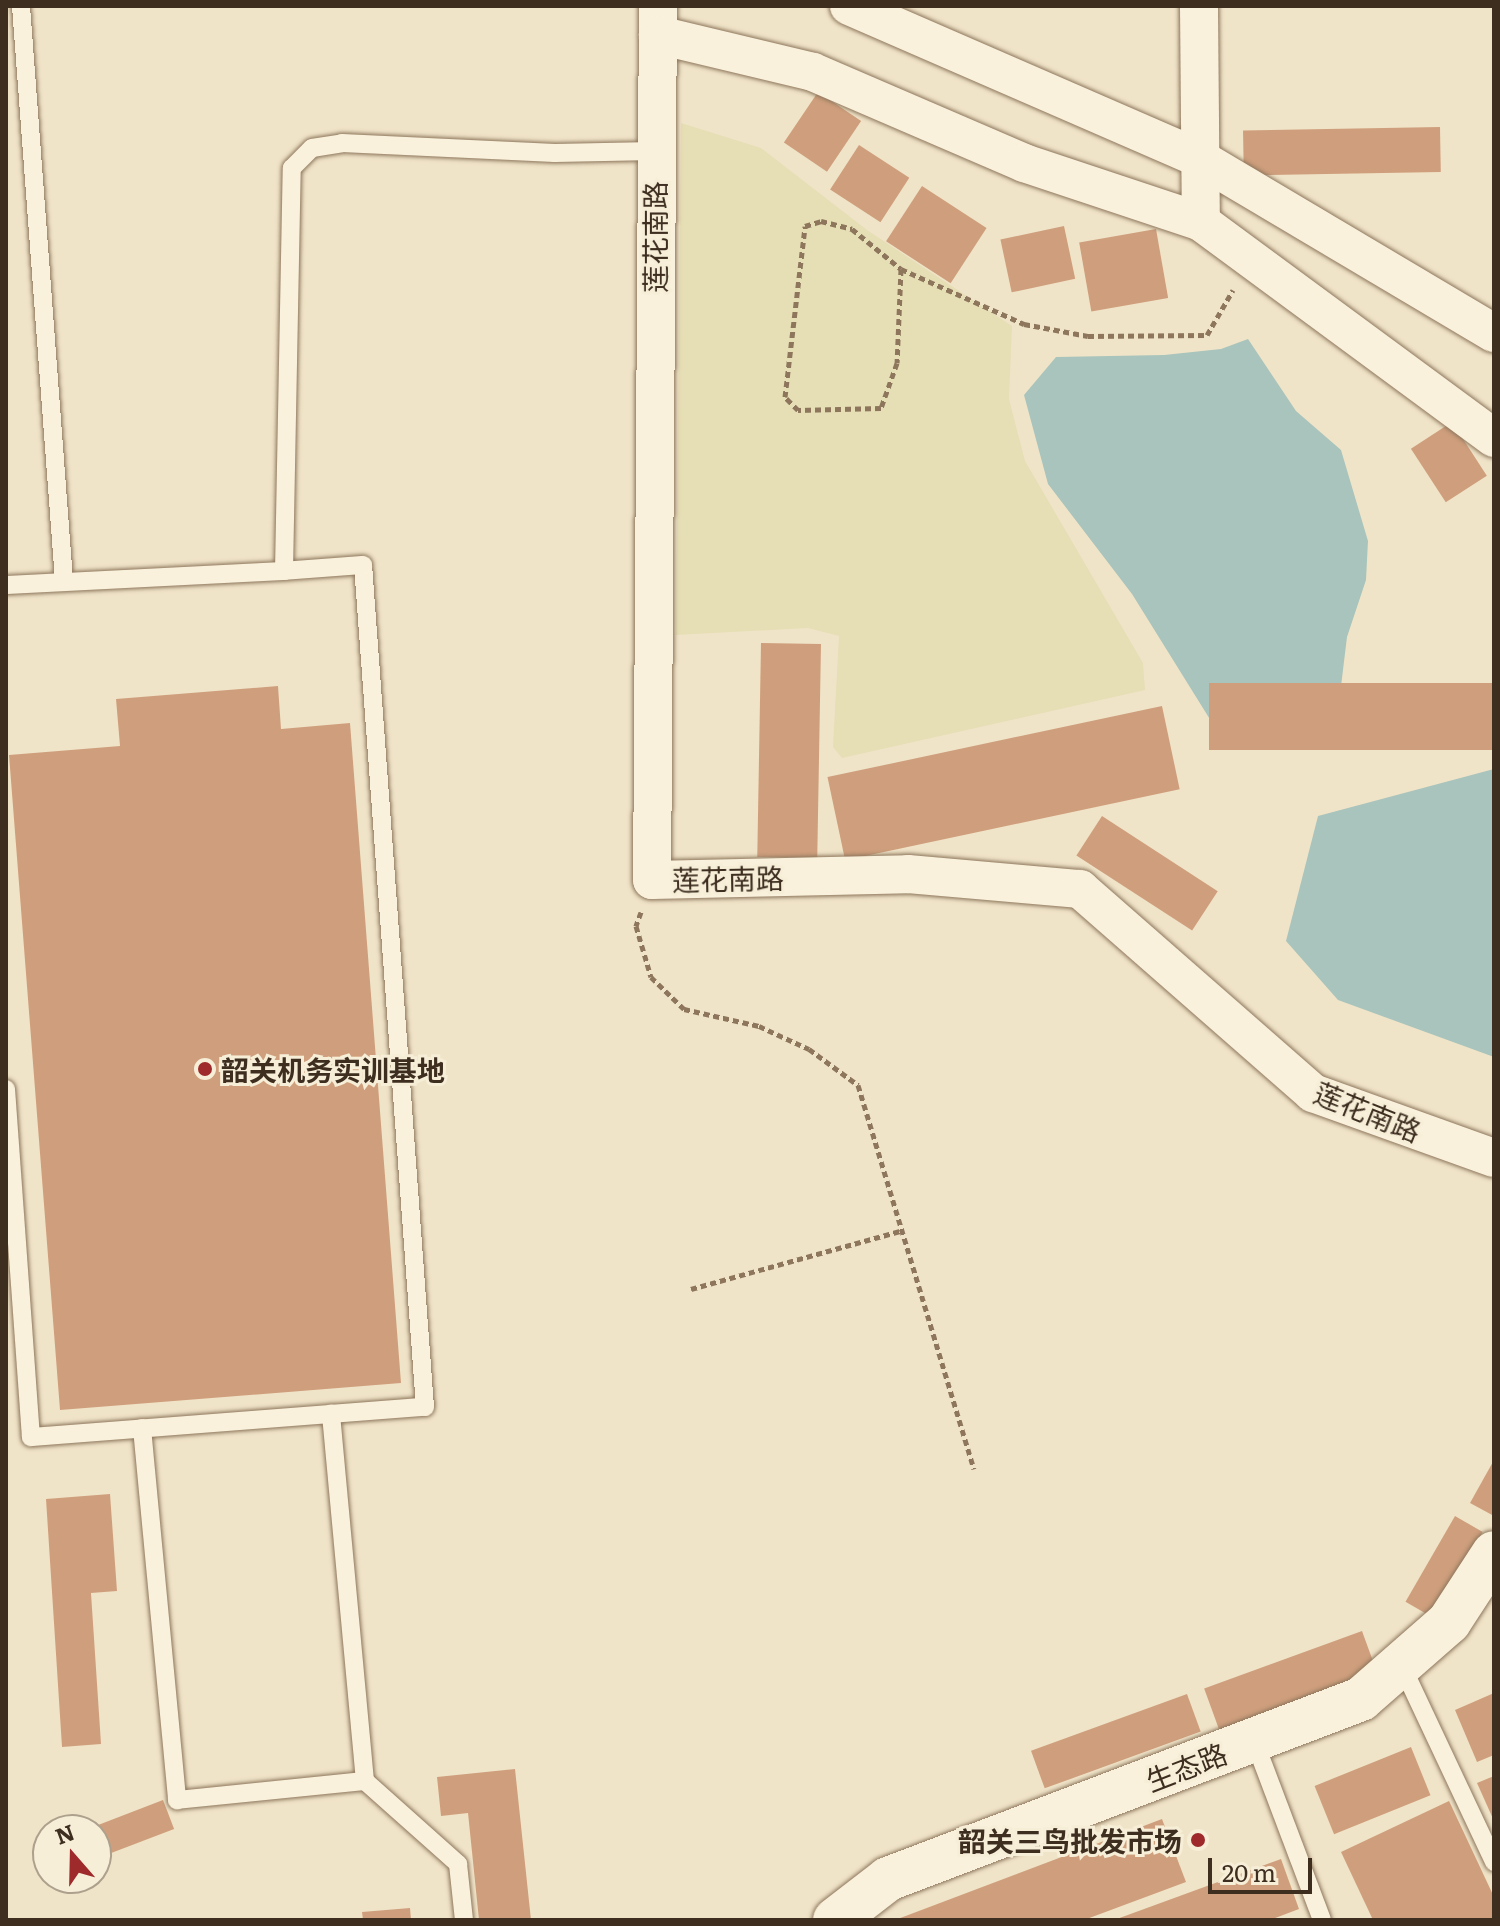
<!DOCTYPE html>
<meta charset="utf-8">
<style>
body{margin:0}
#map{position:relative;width:1500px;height:1926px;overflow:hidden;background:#f0e4c8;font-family:Literata,"Noto Sans SC",serif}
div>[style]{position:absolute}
.farmland>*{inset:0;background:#e6deb5}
.water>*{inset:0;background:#a9c4bc}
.building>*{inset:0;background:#cf9f7d;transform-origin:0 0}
.path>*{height:5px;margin-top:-2.5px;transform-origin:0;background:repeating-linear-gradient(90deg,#8d765c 0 6px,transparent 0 10px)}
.roads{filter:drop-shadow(0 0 2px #8d765c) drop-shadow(0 0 2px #8d765c)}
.lane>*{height:18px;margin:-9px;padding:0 9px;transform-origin:9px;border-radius:9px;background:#faf1dc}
.street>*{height:38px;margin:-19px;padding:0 19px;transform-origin:19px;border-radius:19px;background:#faf1dc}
.secondary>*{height:44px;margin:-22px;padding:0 22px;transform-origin:22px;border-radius:22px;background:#faf1dc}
.dots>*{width:22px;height:22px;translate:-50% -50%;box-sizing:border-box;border:4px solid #f7eed8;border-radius:50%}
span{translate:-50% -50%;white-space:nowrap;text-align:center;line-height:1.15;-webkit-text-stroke:6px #f7eed8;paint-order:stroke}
.street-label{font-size:28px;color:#3d2e20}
.poi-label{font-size:28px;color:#3d2e20;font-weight:700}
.left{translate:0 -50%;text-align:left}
.right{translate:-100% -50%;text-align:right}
.frame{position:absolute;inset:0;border:8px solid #3d2e20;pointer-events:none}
.north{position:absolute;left:32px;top:1814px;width:80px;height:80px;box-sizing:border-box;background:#f7eed8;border:2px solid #ada18e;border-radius:50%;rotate:340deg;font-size:22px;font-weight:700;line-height:32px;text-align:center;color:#3d2e20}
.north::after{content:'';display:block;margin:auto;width:28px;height:36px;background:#9e2a2b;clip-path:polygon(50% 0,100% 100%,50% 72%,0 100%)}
.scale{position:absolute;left:1208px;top:1858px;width:104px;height:36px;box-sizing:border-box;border:4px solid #3d2e20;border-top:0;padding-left:10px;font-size:24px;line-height:28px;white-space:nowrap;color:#3d2e20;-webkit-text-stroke:6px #f7eed8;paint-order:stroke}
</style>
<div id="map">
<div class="farmland">
<div style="clip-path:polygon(681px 123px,761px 148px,867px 230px,1012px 326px,1009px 399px,1025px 461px,1143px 663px,1145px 690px,842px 758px,833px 747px,839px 636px,808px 628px,676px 635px)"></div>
</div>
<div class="water">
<div style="clip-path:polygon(1248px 339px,1296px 411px,1341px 450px,1368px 541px,1366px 580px,1347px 637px,1338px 711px,1233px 741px,1211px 721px,1132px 594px,1048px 484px,1024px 395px,1056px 357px,1164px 355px,1221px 349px)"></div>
<div style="clip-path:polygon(1494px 769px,1494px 1057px,1338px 1000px,1286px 941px,1318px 816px)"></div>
</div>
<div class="building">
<div style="left:818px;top:92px;width:52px;height:61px;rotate:34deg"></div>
<div style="left:1440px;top:127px;width:45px;height:197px;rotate:89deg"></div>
<div style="left:859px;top:145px;width:60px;height:53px;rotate:33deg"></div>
<div style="left:922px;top:186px;width:77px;height:66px;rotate:33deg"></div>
<div style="left:1064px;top:226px;width:54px;height:65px;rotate:78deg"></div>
<div style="left:1156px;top:229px;width:70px;height:78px;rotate:80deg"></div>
<div style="left:1452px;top:422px;width:64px;height:49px;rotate:57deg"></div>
<div style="left:761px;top:643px;width:60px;height:214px;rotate:1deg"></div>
<div style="left:1494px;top:683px;width:67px;height:285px;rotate:90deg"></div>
<div style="clip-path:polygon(278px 686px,281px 729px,350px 723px,401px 1383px,60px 1410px,9px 755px,120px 746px,116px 699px)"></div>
<div style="left:1162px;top:706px;width:85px;height:342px;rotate:78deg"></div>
<div style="left:1102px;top:816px;width:138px;height:47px;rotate:33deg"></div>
<div style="clip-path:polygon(1494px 1460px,1494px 1516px,1470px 1503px)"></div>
<div style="clip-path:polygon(110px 1494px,117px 1591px,91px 1593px,101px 1744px,62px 1747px,46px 1499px)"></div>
<div style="left:1455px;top:1516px;width:32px;height:99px;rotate:30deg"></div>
<div style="left:1362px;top:1631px;width:45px;height:168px;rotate:70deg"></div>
<div style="clip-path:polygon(1494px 1693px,1494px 1755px,1477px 1762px,1455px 1710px)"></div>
<div style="left:1187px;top:1694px;width:40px;height:166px;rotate:70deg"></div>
<div style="left:1411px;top:1747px;width:52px;height:104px;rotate:68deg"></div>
<div style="clip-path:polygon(515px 1769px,531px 1920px,479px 1920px,468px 1813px,441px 1816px,437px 1777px)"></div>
<div style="clip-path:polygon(1494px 1776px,1494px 1821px,1477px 1783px)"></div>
<div style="left:163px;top:1800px;width:31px;height:73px;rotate:69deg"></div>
<div style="clip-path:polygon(1449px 1801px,1494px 1897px,1494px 1920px,1373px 1920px,1341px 1852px)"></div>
<div style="clip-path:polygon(1162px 1819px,1186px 1882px,1084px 1920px,895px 1920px)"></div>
<div style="clip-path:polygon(1281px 1859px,1299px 1909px,1270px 1920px,1114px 1920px)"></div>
<div style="clip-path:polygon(410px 1908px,411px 1920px,363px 1920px,362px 1912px)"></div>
</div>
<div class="path">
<div style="left:901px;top:269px;width:94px;rotate:92.4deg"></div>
<div style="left:897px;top:363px;width:48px;rotate:109.6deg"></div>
<div style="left:881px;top:408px;width:83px;rotate:178.6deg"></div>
<div style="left:798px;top:410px;width:18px;rotate:-135deg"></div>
<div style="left:785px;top:397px;width:172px;rotate:-83.3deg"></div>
<div style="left:805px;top:226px;width:17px;rotate:-17deg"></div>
<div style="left:821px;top:221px;width:32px;rotate:14deg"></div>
<div style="left:852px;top:229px;width:63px;rotate:39.2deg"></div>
<div style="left:901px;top:269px;width:135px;rotate:24.1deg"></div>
<div style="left:1024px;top:324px;width:65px;rotate:10.6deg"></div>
<div style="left:1088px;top:336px;width:119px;rotate:-0.5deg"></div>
<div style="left:1207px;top:335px;width:52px;rotate:-60deg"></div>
<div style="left:641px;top:912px;width:15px;rotate:110deg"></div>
<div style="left:636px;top:926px;width:53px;rotate:73.6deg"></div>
<div style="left:651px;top:977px;width:46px;rotate:44.1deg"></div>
<div style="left:684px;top:1009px;width:77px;rotate:12.8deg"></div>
<div style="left:759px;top:1026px;width:55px;rotate:24.7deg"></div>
<div style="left:809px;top:1049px;width:61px;rotate:36.3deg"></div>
<div style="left:858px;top:1085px;width:401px;rotate:73.2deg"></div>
<div style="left:691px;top:1289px;width:217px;rotate:-15.5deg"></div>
</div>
<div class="roads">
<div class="lane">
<div style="left:21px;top:6px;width:577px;rotate:85.72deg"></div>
<div style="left:6px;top:585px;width:278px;rotate:-2.9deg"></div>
<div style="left:284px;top:571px;width:403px;rotate:-88.9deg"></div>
<div style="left:292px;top:168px;width:28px;rotate:-45deg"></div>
<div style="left:312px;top:148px;width:30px;rotate:-9deg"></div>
<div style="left:342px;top:143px;width:213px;rotate:2.7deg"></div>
<div style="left:555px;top:153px;width:99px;rotate:-1.2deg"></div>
<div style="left:6px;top:1089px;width:349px;rotate:85.9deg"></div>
<div style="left:31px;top:1437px;width:395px;rotate:-4.4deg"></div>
<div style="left:425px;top:1407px;width:844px;rotate:-94.21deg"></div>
<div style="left:363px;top:565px;width:79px;rotate:175.7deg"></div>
<div style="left:142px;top:1428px;width:374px;rotate:84.6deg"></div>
<div style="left:177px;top:1800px;width:189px;rotate:-5.8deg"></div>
<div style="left:365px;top:1781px;width:369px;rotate:-95.3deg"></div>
<div style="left:1401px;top:1664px;width:219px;rotate:64.8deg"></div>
<div style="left:1254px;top:1740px;width:192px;rotate:69.3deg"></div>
<div style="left:365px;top:1781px;width:125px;rotate:41.7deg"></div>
<div style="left:458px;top:1864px;width:56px;rotate:83.9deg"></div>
</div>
<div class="street">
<div style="left:658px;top:6px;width:874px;rotate:90.39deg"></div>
<div style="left:652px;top:880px;width:256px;rotate:-1.3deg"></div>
<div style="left:908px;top:874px;width:173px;rotate:5deg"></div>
<div style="left:1080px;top:889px;width:310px;rotate:41.2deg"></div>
<div style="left:1313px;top:1093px;width:192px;rotate:19.8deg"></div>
<div style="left:849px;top:6px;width:382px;rotate:23.5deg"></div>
<div style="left:1199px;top:158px;width:343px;rotate:30.7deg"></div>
<div style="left:1199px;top:6px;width:216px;rotate:89.5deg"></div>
<div style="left:658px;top:35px;width:159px;rotate:13.4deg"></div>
<div style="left:813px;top:72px;width:230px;rotate:23.3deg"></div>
<div style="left:1024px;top:163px;width:187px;rotate:18.4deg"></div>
<div style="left:1201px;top:222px;width:364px;rotate:36.4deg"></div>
</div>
<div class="secondary">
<div style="left:835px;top:1920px;width:67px;rotate:-37.7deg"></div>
<div style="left:888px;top:1879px;width:506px;rotate:-20.83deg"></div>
<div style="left:1361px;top:1699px;width:117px;rotate:-41.2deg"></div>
<div style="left:1449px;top:1622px;width:82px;rotate:-56.9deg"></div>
</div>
</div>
<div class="dots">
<div style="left:205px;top:1069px;background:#9e2a2b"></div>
<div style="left:1198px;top:1840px;background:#9e2a2b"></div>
</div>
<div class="street-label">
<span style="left:654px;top:237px;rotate:-90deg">莲花南路</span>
<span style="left:728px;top:878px;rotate:-1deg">莲花南路</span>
<span style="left:1368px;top:1111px;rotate:22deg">莲花南路</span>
<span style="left:1186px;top:1766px;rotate:-21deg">生态路</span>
</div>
<div class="poi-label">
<span class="left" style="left:221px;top:1069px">韶关机务实训基地</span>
<span class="right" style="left:1182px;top:1840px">韶关三鸟批发市场</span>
</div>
<div class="frame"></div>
<div class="north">N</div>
<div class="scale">20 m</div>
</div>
